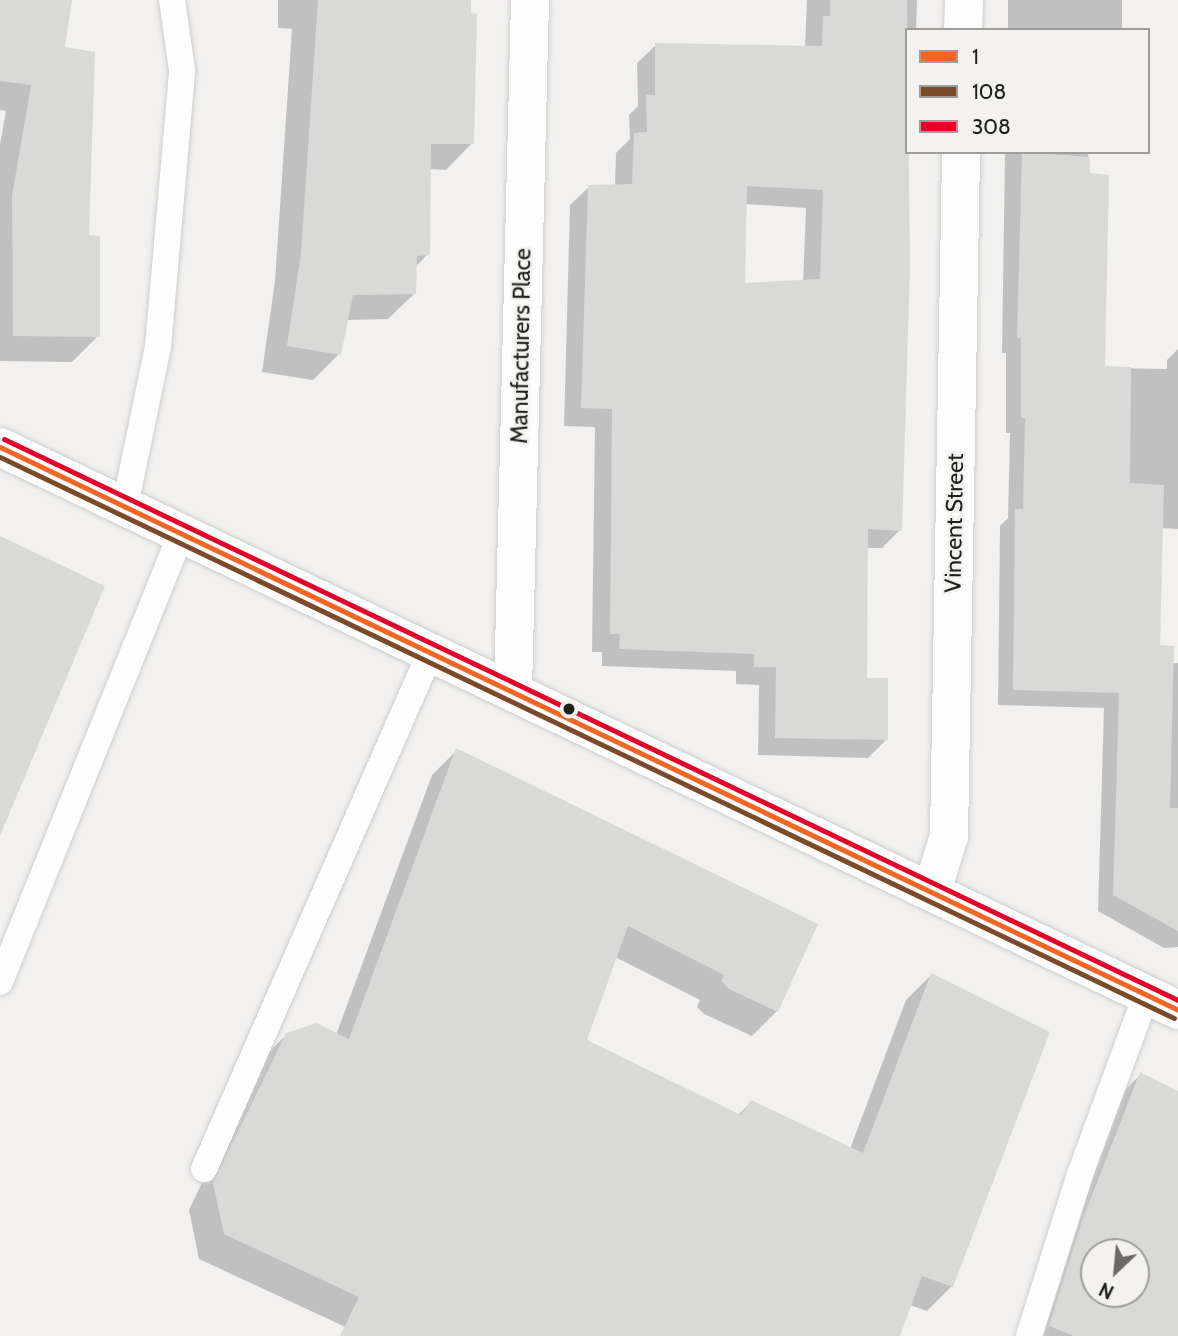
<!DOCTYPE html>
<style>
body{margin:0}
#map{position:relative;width:1178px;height:1336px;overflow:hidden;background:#f2f1f0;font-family:Cabin,sans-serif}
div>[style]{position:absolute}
.shadow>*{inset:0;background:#0003;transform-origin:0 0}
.building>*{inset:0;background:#d9d9d7}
.roads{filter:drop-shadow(0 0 2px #cfcecd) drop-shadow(0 0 2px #cfcecd)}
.lane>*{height:26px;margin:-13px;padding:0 13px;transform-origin:13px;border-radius:13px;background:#fdfdfd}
.street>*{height:38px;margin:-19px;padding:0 19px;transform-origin:19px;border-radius:19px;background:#fdfdfd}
.primary>*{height:38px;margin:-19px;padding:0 19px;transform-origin:19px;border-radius:19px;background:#fdfdfd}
.bus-1>*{height:5px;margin:-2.5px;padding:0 2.5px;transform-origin:2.5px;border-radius:2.5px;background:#f26522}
.bus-2>*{height:5px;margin:-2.5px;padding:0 2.5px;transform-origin:2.5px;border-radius:2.5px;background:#7a4b2a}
.bus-3>*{height:5px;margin:-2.5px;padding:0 2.5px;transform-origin:2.5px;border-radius:2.5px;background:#e4002b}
.dots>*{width:19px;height:19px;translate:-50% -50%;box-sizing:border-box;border:4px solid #f3f2ef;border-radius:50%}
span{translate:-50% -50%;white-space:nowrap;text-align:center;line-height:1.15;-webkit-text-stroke:5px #f3f2ef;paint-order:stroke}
.street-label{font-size:23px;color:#20201f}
.legend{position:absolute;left:905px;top:28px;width:245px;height:126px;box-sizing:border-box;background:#f3f2ef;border:2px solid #9f9e9c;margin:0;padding:9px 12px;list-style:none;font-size:21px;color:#20201f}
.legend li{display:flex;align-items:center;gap:14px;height:35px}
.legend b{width:35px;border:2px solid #9f9e9c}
.north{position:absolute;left:1080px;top:1238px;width:70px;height:70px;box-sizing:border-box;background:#f3f2ef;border:2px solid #9f9e9c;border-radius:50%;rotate:206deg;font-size:19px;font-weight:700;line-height:28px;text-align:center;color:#20201f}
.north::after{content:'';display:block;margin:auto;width:24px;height:32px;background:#6a6968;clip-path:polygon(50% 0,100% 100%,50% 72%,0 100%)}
</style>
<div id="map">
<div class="shadow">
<div style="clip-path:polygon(0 0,70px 0,63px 49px,98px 336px,72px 362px,0 361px,0 144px,6px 111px,0 110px)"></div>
<div style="clip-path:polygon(278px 0,470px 0,472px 143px,446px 170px,429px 169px,428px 254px,415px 267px,415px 293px,388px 319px,346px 320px,339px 354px,313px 380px,262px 372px,275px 281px,292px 29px,278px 28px)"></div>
<div style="clip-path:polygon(evenodd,807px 0,917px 0,916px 30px,907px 30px,900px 530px,882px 548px,867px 548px,866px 679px,886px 740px,868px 758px,758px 755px,759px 685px,736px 684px,736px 671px,602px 666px,602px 652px,592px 652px,595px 427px,564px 426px,570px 205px,589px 187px,615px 186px,616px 153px,630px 139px,629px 115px,638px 106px,637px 63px,656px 45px,805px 47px,807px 0,745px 204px,806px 208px,803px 282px,743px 285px,745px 204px)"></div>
<div style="left:1008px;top:0;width:114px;height:30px"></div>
<div style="clip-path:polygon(1005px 152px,1088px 152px,1103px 368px,1167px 369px,1167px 360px,1178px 349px,1178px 529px,1161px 528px,1158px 646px,1171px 663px,1178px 663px,1178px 947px,1164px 948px,1098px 911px,1104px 708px,998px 705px,1000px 526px,1008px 518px,1010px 433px,1006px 433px,1006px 353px,1002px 353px)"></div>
<div style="clip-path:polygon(457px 750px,777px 1011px,752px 1036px,704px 1014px,697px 1007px,700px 1000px,615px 957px,585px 1041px,738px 1115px,751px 1102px,850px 1149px,906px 1000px,931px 975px,952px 1286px,927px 1311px,910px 1305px,898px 1336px,341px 1336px,354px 1331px,199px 1259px,189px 1210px,261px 1060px,287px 1034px,336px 1035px,432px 775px)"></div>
<div style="clip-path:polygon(evenodd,1140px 1075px,1178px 1093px,1178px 1336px,1029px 1336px,1115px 1100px,1140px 1075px,1094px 1252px,1136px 1252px,1136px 1294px,1094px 1294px,1094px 1252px)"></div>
</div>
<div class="building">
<div style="clip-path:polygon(0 0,72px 0,65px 47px,95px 52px,89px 235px,100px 236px,100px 337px,13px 336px,12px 196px,31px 85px,0 81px)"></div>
<div style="clip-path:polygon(318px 0,471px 0,471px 13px,477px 14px,474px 144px,431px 144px,430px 255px,417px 256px,416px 294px,353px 295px,341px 355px,287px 346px,301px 253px)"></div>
<div style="clip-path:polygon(evenodd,830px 0,907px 0,910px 268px,902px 531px,868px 529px,867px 678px,888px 678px,888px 740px,775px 738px,776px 667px,754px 667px,754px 654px,619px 649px,620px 634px,610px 634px,612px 409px,581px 408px,588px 185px,632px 184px,634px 133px,647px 132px,646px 95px,655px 95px,655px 43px,822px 46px,823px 16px,830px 16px,830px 0,747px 186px,823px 190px,820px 279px,745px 283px,747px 186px)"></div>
<div style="clip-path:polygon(1022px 152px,1090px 157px,1090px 173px,1109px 175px,1105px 366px,1131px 367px,1130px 483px,1164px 485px,1160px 645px,1174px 646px,1170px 808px,1178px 808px,1178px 931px,1113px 895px,1119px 693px,1013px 690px,1015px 509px,1023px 509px,1025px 418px,1021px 418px,1021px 338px,1017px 338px)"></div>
<div style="clip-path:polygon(0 536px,105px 586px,0 836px)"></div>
<div style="clip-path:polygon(456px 748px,818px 924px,778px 1012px,729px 989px,721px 981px,724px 975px,628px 926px,587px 1040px,741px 1115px,751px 1100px,863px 1153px,931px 973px,1050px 1032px,953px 1287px,922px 1276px,900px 1336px,340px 1336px,359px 1297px,224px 1234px,213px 1183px,286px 1033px,316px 1023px,349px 1039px)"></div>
<div style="clip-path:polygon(evenodd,1140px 1072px,1178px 1091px,1178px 1336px,1074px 1336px,1049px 1326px,1083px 1218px,1140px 1072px,1094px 1252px,1136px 1252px,1136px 1294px,1094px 1294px,1094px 1252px)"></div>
</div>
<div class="roads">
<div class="lane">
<div style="left:125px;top:506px;width:162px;rotate:-78.3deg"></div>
<div style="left:158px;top:347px;width:278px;rotate:-85deg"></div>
<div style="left:182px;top:70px;width:71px;rotate:-98.1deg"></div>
<div style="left:0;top:982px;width:484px;rotate:-68deg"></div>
<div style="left:204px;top:1169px;width:566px;rotate:-66.34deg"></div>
<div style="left:1029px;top:1336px;width:170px;rotate:-72.5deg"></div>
<div style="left:1080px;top:1174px;width:188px;rotate:-69.7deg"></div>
</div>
<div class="street">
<div style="left:963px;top:30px;width:30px;rotate:-88deg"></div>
<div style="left:513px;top:691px;width:691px;rotate:-88.59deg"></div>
<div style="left:932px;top:891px;width:58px;rotate:-72.8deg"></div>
<div style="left:949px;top:836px;width:684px;rotate:-88.99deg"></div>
</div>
<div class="primary">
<div style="left:0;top:447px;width:1306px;rotate:25.54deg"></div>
</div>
</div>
<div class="bus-1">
<div style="left:0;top:447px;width:1306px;rotate:25.54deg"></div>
</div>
<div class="bus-2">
<div style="left:0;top:457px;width:1301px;rotate:25.54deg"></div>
</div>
<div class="bus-3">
<div style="left:4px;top:439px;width:1301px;rotate:25.54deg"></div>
</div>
<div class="dots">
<div style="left:569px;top:709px;background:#20201f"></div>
</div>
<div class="street-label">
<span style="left:521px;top:346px;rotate:-89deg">Manufacturers Place</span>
<span style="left:954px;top:523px;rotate:-89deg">Vincent Street</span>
</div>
<ul class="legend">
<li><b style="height:9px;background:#f26522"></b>1</li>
<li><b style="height:9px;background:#7a4b2a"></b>108</li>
<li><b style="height:9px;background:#e4002b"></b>308</li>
</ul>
<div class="north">N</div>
</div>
